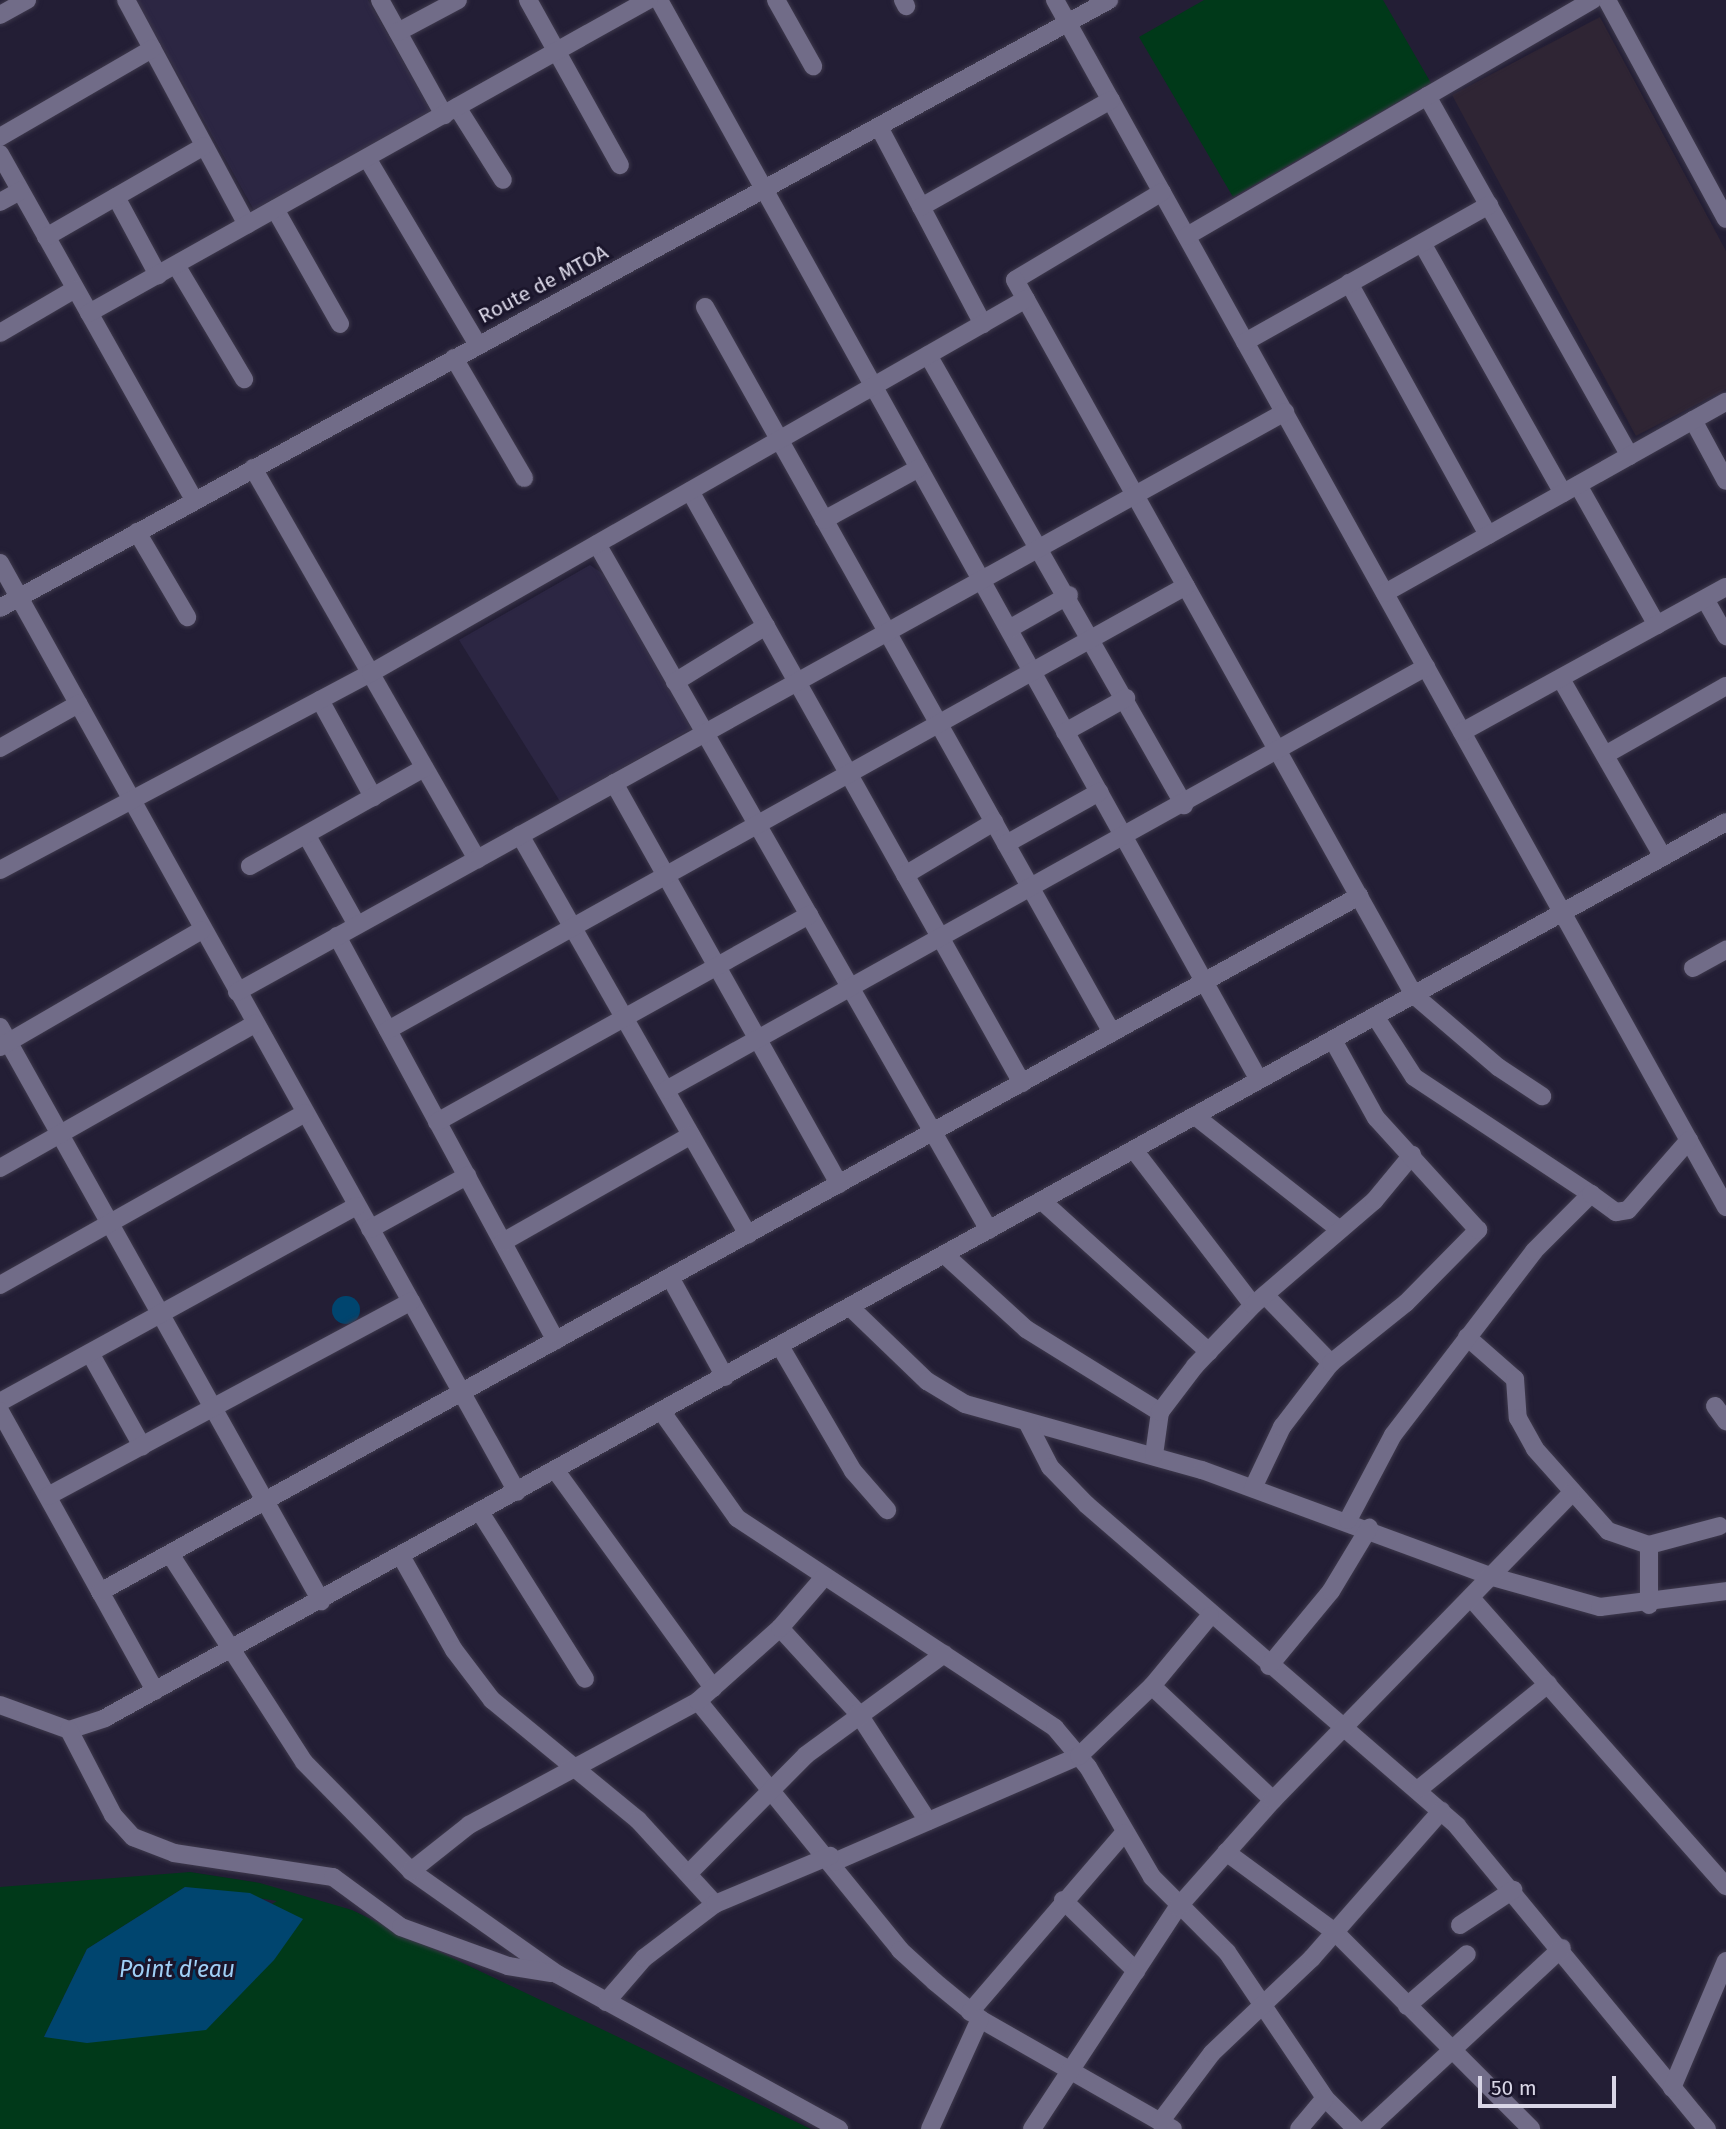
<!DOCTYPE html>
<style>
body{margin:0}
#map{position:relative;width:1726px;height:2129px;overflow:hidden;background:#231e35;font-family:"Fira Sans",sans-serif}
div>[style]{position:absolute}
.commercial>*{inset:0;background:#2f2534}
.built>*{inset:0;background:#2c2643}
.green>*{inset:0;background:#003919}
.water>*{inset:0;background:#00456f}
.round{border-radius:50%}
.roads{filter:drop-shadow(0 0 2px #3e394c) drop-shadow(0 0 2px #3e394c)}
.minor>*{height:18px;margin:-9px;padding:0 9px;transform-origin:9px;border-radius:9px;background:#716c88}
span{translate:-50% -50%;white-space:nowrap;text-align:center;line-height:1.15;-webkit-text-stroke:6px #1a152b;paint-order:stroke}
.street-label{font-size:21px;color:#d9d6e6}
.water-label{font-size:23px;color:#9fcff6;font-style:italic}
.scale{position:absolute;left:1478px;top:2076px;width:138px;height:32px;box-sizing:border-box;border:4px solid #d9d6e6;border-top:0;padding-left:9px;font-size:21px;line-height:24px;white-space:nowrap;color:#d9d6e6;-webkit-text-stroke:5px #1a152b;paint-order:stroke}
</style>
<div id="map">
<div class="commercial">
<div style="clip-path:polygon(1600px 17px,1726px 251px,1726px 389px,1636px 436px,1452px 95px)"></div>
</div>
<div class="built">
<div style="clip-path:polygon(136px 0,368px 0,432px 112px,254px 210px)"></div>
<div style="clip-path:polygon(590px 565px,609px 578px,696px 726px,561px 803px,459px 640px)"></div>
</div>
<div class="green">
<div style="clip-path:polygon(1204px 0,1383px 0,1431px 83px,1233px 197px,1139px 37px)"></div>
<div style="clip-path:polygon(evenodd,190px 1872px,260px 1883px,352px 1910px,811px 2129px,0 2129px,0 1887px,190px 1872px,185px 1887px,277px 1901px,44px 2037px,87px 1949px,185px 1887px)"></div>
</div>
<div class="water">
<div class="round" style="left:332px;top:1296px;width:28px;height:28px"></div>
<div style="clip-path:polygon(185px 1887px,250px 1893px,303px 1919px,274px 1960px,206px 2030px,87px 2043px,44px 2037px,87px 1949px)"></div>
</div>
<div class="roads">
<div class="minor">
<div style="left:126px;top:0;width:255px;rotate:61.7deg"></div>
<div style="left:380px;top:0;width:132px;rotate:60.9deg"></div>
<div style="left:528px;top:0;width:189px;rotate:60.9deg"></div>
<div style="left:659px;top:0;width:1235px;rotate:60.95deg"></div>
<div style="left:776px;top:0;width:76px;rotate:60.7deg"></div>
<div style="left:903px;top:0;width:7px;rotate:63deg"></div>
<div style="left:1055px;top:0;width:1381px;rotate:60.93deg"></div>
<div style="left:1607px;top:0;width:249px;rotate:61.5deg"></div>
<div style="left:0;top:15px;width:31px;rotate:-29deg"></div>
<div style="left:398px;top:32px;width:68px;rotate:-28.1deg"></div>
<div style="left:1427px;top:96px;width:413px;rotate:60.6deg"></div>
<div style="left:457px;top:107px;width:86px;rotate:57.8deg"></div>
<div style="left:879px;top:127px;width:223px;rotate:62.2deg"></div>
<div style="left:0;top:137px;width:176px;rotate:-30.1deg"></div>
<div style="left:0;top:154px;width:397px;rotate:60.7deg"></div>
<div style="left:367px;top:158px;width:217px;rotate:59.3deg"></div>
<div style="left:1162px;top:192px;width:171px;rotate:149.1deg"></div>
<div style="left:1015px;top:280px;width:819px;rotate:60.84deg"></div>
<div style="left:1414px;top:995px;width:111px;rotate:40.6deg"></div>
<div style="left:1498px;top:1067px;width:53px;rotate:33.4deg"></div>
<div style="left:116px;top:197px;width:89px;rotate:61.7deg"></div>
<div style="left:0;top:202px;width:23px;rotate:-29deg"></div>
<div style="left:921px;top:207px;width:218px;rotate:-29.4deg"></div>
<div style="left:275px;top:209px;width:132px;rotate:60.5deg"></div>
<div style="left:1187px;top:236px;width:469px;rotate:-30.2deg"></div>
<div style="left:46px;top:237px;width:182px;rotate:-29.9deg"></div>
<div style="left:1422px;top:243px;width:287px;rotate:60.6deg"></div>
<div style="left:176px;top:265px;width:133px;rotate:59.2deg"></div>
<div style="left:1349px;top:283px;width:288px;rotate:61.1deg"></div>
<div style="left:705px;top:307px;width:832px;rotate:60.72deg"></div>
<div style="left:89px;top:313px;width:641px;rotate:-29.25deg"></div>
<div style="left:0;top:333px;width:87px;rotate:-30.4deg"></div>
<div style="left:1245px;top:342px;width:280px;rotate:-29.3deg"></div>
<div style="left:928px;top:355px;width:518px;rotate:60.36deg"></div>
<div style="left:454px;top:358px;width:139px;rotate:59.7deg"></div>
<div style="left:1693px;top:420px;width:69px;rotate:61.6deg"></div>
<div style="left:253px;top:468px;width:451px;rotate:60.2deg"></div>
<div style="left:1578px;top:485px;width:161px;rotate:60.6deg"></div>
<div style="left:690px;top:491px;width:679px;rotate:60.72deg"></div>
<div style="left:824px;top:520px;width:108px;rotate:-28.7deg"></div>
<div style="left:137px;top:532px;width:99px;rotate:59.5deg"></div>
<div style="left:597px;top:544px;width:790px;rotate:60.26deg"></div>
<div style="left:0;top:563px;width:1063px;rotate:60.9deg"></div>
<div style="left:1385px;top:593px;width:391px;rotate:-29.3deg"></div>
<div style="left:1705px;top:599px;width:43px;rotate:60.4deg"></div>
<div style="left:0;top:608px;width:1265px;rotate:-28.73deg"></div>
<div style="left:1009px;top:629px;width:69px;rotate:-29.5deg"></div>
<div style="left:1561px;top:679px;width:205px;rotate:60.2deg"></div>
<div style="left:675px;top:682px;width:107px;rotate:-31.6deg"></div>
<div style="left:320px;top:700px;width:111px;rotate:61.3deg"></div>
<div style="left:1065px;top:732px;width:70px;rotate:-29.1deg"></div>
<div style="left:1462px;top:732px;width:301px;rotate:-28.8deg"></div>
<div style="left:0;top:748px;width:90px;rotate:-29.4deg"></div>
<div style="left:1605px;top:755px;width:139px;rotate:-29.7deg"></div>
<div style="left:614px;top:783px;width:460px;rotate:60.7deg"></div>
<div style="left:520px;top:835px;width:460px;rotate:60.3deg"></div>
<div style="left:307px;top:836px;width:102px;rotate:60.7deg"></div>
<div style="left:1006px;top:844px;width:107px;rotate:-29.2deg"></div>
<div style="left:250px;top:866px;width:200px;rotate:-29.4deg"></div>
<div style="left:0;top:870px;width:420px;rotate:-28deg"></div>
<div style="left:371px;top:673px;width:754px;rotate:-29.73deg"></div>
<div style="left:905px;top:875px;width:104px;rotate:-30.8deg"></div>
<div style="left:337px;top:936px;width:460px;rotate:61.6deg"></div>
<div style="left:1693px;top:968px;width:38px;rotate:-29deg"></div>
<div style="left:237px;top:992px;width:1198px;rotate:-28.96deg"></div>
<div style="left:1375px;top:1016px;width:72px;rotate:57.4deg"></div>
<div style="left:1414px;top:1077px;width:212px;rotate:33.5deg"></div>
<div style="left:0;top:1027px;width:658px;rotate:60.78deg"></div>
<div style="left:388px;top:1030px;width:913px;rotate:-29.09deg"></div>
<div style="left:0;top:1047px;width:233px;rotate:-30.1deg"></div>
<div style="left:666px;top:1090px;width:870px;rotate:-29.1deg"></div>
<div style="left:1195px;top:1116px;width:184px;rotate:38.2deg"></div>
<div style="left:437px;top:1122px;width:426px;rotate:-29.1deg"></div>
<div style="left:1134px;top:1150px;width:195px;rotate:52.5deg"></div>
<div style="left:0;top:1168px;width:293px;rotate:-29.5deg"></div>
<div style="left:1042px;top:1201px;width:225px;rotate:42.1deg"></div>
<div style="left:370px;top:1229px;width:111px;rotate:-28.7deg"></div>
<div style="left:503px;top:1242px;width:216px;rotate:-29.6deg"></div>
<div style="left:945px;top:1255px;width:110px;rotate:42.4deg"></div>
<div style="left:1026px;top:1329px;width:158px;rotate:31.8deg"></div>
<div style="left:670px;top:1277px;width:114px;rotate:61.2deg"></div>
<div style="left:0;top:1285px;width:350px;rotate:-29.4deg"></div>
<div style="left:1265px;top:1295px;width:95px;rotate:45.9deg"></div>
<div style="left:850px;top:1307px;width:107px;rotate:43.9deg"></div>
<div style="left:927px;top:1381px;width:44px;rotate:31.2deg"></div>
<div style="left:965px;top:1404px;width:246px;rotate:15.6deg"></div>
<div style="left:1202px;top:1470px;width:310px;rotate:20.2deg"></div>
<div style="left:1493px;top:1577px;width:111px;rotate:15.7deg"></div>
<div style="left:1600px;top:1607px;width:127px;rotate:-7.2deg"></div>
<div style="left:1467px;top:1337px;width:64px;rotate:41.2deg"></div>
<div style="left:1515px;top:1379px;width:39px;rotate:86deg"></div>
<div style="left:1518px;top:1418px;width:35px;rotate:61deg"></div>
<div style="left:1535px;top:1449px;width:110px;rotate:48.3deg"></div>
<div style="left:1608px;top:1531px;width:43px;rotate:18.9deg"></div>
<div style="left:1649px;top:1545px;width:73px;rotate:-15deg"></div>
<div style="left:780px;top:1346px;width:145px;rotate:59.7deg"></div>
<div style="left:853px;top:1471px;width:52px;rotate:48.9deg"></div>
<div style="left:90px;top:1353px;width:107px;rotate:60.8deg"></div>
<div style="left:0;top:1402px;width:407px;rotate:-28.8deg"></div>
<div style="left:1715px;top:1406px;width:19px;rotate:54deg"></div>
<div style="left:0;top:1411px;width:320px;rotate:61deg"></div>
<div style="left:662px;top:1412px;width:130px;rotate:54.7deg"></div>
<div style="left:737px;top:1518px;width:381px;rotate:33.4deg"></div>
<div style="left:1055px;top:1728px;width:51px;rotate:49.8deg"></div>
<div style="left:1088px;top:1767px;width:127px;rotate:59.8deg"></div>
<div style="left:1152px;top:1877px;width:106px;rotate:45deg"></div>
<div style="left:1227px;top:1952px;width:176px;rotate:56.1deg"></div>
<div style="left:1325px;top:2098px;width:44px;rotate:45deg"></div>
<div style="left:1027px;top:1422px;width:51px;rotate:62.9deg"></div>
<div style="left:1050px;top:1467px;width:53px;rotate:45.8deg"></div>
<div style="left:1087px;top:1505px;width:490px;rotate:40.9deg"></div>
<div style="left:1457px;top:1826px;width:393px;rotate:50.5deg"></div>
<div style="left:1154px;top:1455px;width:43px;rotate:-82.1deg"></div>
<div style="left:1160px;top:1412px;width:58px;rotate:-52.7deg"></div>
<div style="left:1195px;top:1366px;width:84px;rotate:-46.4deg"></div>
<div style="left:1253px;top:1305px;width:160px;rotate:-40.7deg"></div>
<div style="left:1374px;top:1201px;width:60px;rotate:-50.4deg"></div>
<div style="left:556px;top:1471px;width:268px;rotate:54.1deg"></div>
<div style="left:1253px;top:1488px;width:68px;rotate:-64.6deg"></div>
<div style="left:1282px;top:1427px;width:81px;rotate:-52.6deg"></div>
<div style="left:1331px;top:1363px;width:96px;rotate:-38.7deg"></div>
<div style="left:1406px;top:1303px;width:103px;rotate:-45.4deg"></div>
<div style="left:1478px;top:1230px;width:151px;rotate:-132.3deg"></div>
<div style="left:1376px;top:1118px;width:89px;rotate:-118.9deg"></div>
<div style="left:48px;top:1496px;width:412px;rotate:-28.2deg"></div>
<div style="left:480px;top:1512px;width:197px;rotate:57.8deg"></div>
<div style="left:1348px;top:1520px;width:96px;rotate:-62.1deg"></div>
<div style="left:1393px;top:1435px;width:232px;rotate:-52.5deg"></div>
<div style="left:1534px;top:1251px;width:81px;rotate:-45deg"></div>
<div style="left:1591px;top:1194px;width:31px;rotate:36deg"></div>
<div style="left:1616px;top:1212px;width:12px;rotate:-9deg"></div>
<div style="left:1628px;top:1210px;width:93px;rotate:-48.9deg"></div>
<div style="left:170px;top:1554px;width:247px;rotate:57.2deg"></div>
<div style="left:304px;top:1762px;width:153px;rotate:45.5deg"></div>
<div style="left:411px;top:1871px;width:179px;rotate:35.2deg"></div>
<div style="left:557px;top:1974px;width:322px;rotate:28.8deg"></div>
<div style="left:401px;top:1556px;width:108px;rotate:60.6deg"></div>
<div style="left:454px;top:1650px;width:63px;rotate:52.8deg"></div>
<div style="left:492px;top:1700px;width:189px;rotate:39.4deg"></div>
<div style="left:638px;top:1820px;width:114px;rotate:47.5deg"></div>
<div style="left:100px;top:1592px;width:1439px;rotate:-28.93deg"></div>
<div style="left:1471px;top:1598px;width:385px;rotate:48.5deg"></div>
<div style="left:1649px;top:1605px;width:60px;rotate:-90deg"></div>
<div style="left:780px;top:1628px;width:115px;rotate:47.5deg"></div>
<div style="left:858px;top:1713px;width:129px;rotate:57.1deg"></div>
<div style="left:1269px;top:1666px;width:97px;rotate:-50.4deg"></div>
<div style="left:1331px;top:1591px;width:74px;rotate:-58.9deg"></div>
<div style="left:1152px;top:1686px;width:166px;rotate:43.3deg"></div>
<div style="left:698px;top:1701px;width:321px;rotate:50.9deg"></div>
<div style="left:900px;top:1950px;width:47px;rotate:42.4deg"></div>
<div style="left:935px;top:1982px;width:58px;rotate:39.4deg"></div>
<div style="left:980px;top:2019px;width:222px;rotate:29.7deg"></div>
<div style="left:0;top:1705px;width:73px;rotate:19.9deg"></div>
<div style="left:69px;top:1730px;width:38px;rotate:-18deg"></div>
<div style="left:105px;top:1718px;width:1852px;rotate:-28.93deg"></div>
<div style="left:69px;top:1730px;width:96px;rotate:62.6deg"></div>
<div style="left:113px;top:1815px;width:30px;rotate:48deg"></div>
<div style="left:133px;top:1837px;width:44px;rotate:21.3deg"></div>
<div style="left:174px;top:1853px;width:161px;rotate:8.6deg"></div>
<div style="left:333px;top:1877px;width:84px;rotate:36.3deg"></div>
<div style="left:401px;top:1927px;width:114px;rotate:20deg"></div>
<div style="left:508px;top:1966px;width:44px;rotate:9.2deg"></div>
<div style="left:1420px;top:1788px;width:165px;rotate:-39.1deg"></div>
<div style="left:1226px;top:1852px;width:135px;rotate:36.3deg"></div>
<div style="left:1335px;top:1932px;width:278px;rotate:45.1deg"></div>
<div style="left:834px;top:1862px;width:267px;rotate:-23.4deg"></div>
<div style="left:1079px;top:1756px;width:101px;rotate:-43.8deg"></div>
<div style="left:1152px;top:1686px;width:91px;rotate:-50.4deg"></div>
<div style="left:411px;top:1871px;width:74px;rotate:-38.4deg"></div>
<div style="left:469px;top:1825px;width:260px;rotate:-28.4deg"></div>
<div style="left:698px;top:1701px;width:110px;rotate:-41.7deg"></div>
<div style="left:780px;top:1628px;width:67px;rotate:-49.2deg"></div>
<div style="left:689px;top:1873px;width:166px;rotate:-45.2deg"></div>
<div style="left:806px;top:1755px;width:171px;rotate:-36.2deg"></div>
<div style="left:1063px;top:1900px;width:102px;rotate:44.2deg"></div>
<div style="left:1460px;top:1925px;width:64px;rotate:-33.4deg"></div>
<div style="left:606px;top:2002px;width:58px;rotate:-49.2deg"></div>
<div style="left:644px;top:1958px;width:89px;rotate:-37.3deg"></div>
<div style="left:715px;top:1904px;width:125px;rotate:-22.7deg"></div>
<div style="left:1407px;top:2006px;width:79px;rotate:-40.9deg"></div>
<div style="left:970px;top:2012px;width:236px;rotate:-49.3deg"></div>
<div style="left:1672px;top:2088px;width:138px;rotate:-67deg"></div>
<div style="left:1160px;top:2122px;width:86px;rotate:-53deg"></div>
<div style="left:1212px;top:2053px;width:138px;rotate:-43.5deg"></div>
<div style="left:1312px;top:1958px;width:196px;rotate:-48.7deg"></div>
<div style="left:930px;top:2129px;width:121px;rotate:-65.6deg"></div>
<div style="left:1032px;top:2129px;width:266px;rotate:-56.7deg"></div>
<div style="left:1178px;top:1907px;width:143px;rotate:-48.4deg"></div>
<div style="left:1273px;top:1800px;width:427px;rotate:-45.8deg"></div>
<div style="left:1299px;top:2129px;width:40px;rotate:-50deg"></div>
<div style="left:1367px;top:2129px;width:266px;rotate:-42.9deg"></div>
</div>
</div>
<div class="street-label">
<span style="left:543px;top:284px;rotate:-28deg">Route de MTOA</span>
</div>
<div class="water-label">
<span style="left:177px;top:1969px">Point d'eau</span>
</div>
<div class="scale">50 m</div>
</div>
